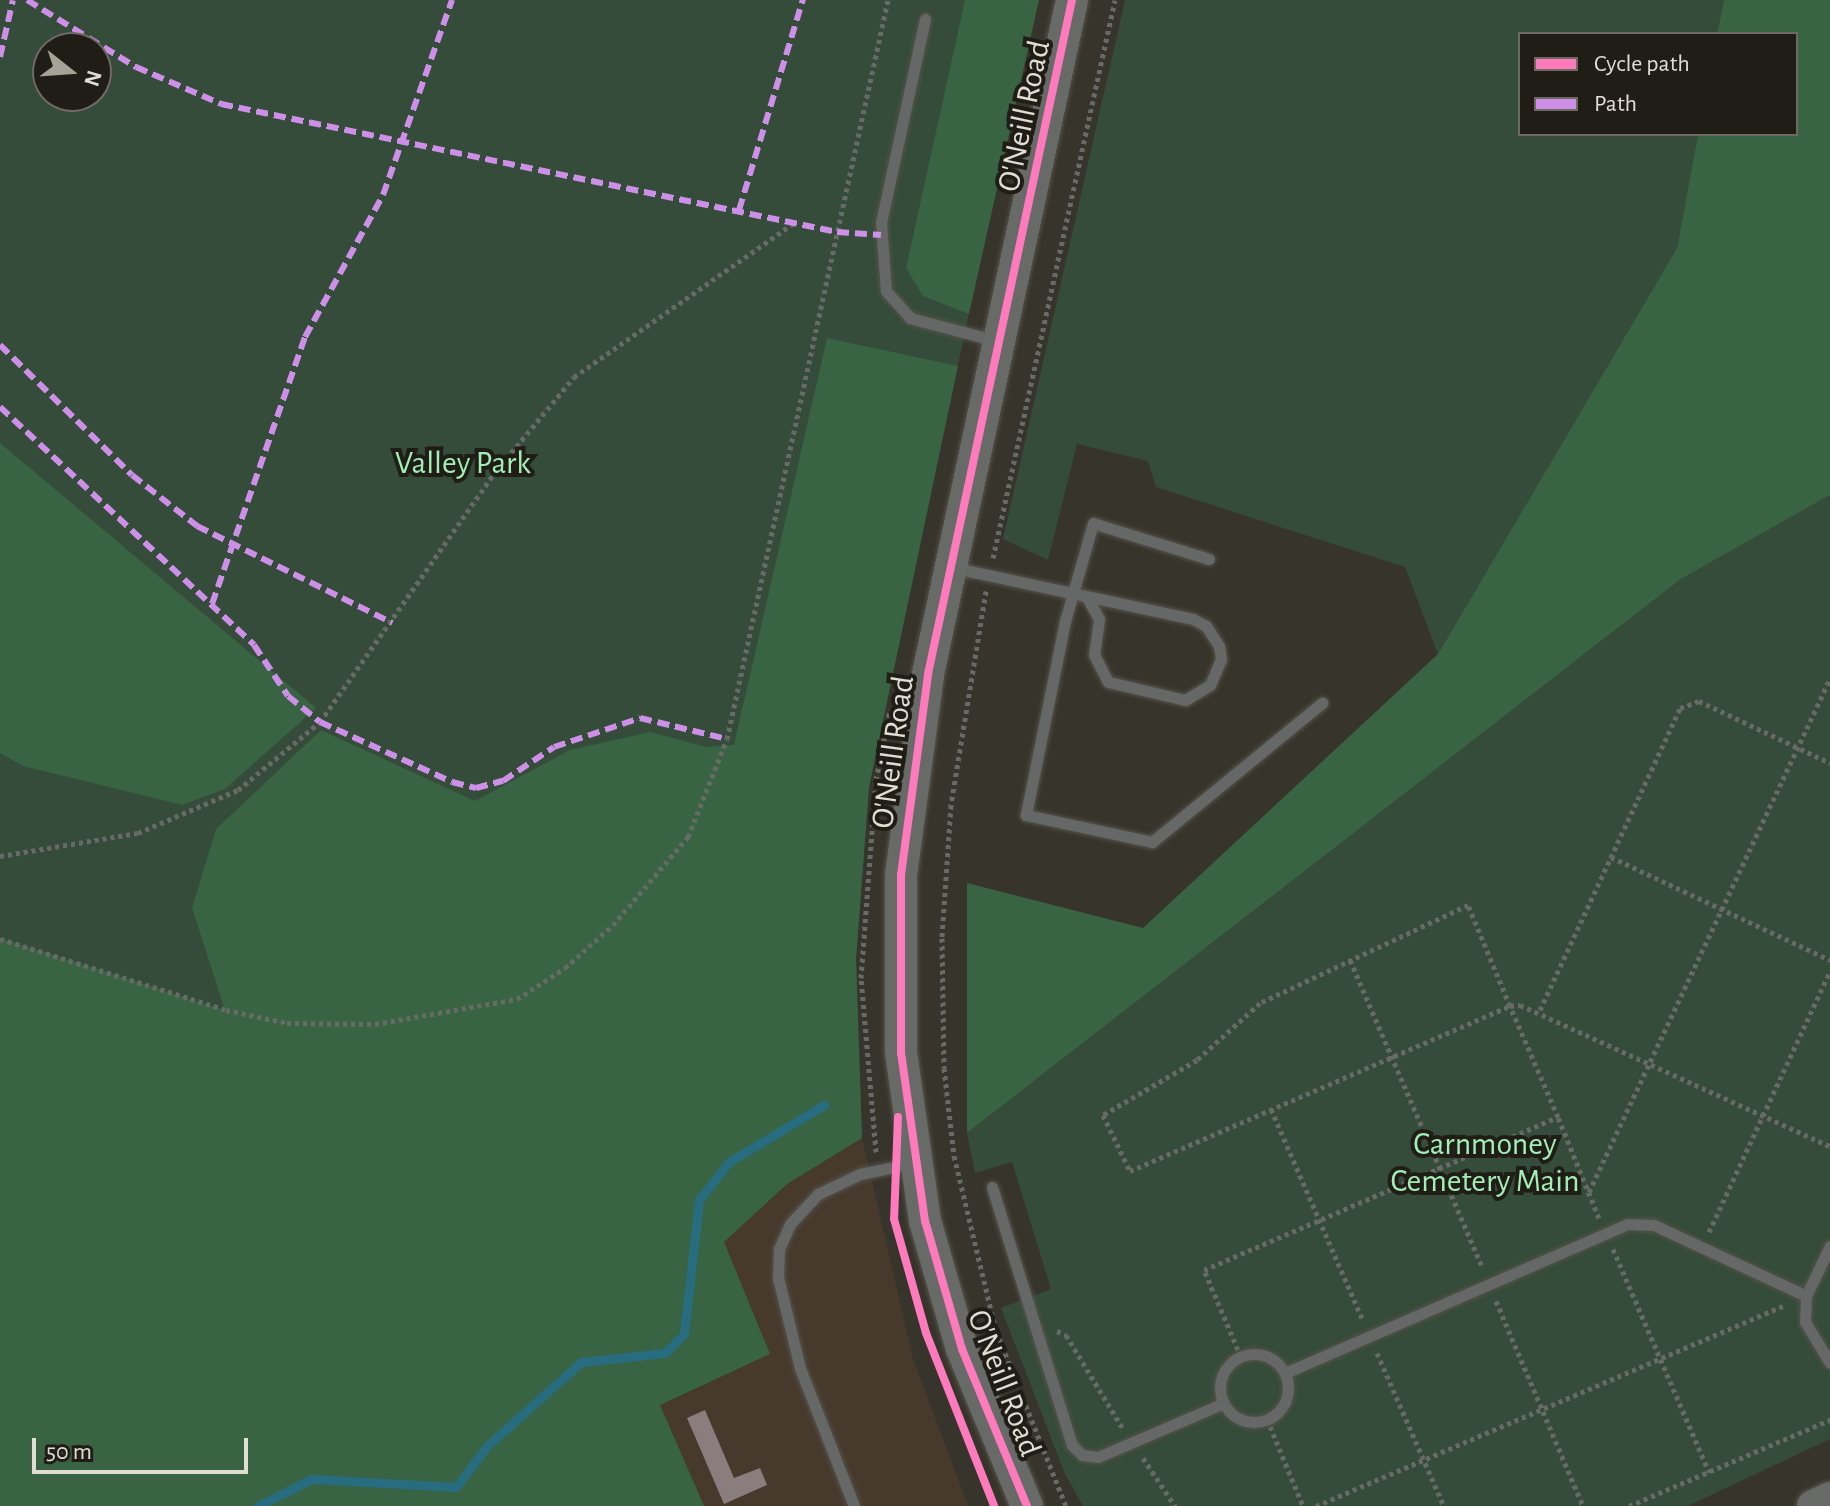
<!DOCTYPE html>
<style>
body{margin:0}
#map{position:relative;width:1830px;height:1506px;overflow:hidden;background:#37342b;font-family:"Alegreya Sans",sans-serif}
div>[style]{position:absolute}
.industrial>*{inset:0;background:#473a2d}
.green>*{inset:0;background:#344c39}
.forest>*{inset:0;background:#386443}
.stream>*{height:9px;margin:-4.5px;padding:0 4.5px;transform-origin:4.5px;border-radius:4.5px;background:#286c80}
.building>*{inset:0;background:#8a7d7e}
.path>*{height:5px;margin-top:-2.5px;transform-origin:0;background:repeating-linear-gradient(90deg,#686a66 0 4px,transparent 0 8px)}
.roads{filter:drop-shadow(0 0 2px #55524a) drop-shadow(0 0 2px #55524a)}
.lane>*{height:11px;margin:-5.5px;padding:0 5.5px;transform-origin:5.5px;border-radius:5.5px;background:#666867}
.lane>.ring{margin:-5.5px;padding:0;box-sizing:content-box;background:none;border:11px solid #666867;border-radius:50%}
.secondary>*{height:32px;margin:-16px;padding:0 16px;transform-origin:16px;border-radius:16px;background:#686a67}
.quiet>*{height:6px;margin-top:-3px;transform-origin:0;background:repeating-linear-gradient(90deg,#ce8fe9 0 12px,transparent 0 18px)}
.cycleway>*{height:8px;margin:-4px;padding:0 4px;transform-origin:4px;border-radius:4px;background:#fd7abc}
span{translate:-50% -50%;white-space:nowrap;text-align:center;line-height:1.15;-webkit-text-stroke:8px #201d16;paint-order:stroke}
.street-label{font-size:32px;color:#e0ddd3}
.park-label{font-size:32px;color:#a1efb6}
.legend{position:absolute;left:1518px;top:32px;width:280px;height:104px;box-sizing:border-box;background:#201d16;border:2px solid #6d6a62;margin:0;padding:10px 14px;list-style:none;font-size:24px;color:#e0ddd3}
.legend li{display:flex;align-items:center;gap:16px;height:40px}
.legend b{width:40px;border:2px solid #6d6a62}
.north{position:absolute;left:32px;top:32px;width:80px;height:80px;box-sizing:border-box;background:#201d16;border:2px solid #6d6a62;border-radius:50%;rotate:107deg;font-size:22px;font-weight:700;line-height:32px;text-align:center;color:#e0ddd3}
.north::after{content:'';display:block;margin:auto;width:28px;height:36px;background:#a5a298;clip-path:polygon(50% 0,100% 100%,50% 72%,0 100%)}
.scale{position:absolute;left:32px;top:1438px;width:216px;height:36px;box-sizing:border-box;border:4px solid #e0ddd3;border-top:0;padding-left:10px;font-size:24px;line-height:28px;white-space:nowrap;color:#e0ddd3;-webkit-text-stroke:6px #201d16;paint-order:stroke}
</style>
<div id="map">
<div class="industrial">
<div style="clip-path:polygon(862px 1138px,913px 1359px,968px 1506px,704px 1506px,660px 1405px,770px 1354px,724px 1242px,787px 1184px)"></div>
</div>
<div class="green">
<div style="clip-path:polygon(evenodd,0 0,1035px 0,869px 787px,856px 959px,862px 1138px,787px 1184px,724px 1242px,770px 1354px,660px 1405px,704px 1506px,0 1506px,0 0,48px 48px,96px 48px,96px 96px,48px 96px,48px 48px)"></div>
<div style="clip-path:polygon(1125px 0,1724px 0,1717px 34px,1520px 34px,1520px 134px,1698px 134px,1677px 248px,1438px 654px,1405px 567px,1156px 487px,1148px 461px,1077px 444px,1048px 560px,1003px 539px)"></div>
<div style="clip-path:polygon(1830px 495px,1830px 1439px,1688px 1506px,1083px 1506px,1065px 1474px,1001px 1308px,1051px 1289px,1012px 1162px,975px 1173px,967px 1133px,1681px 579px)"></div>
</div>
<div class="forest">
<div style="clip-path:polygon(965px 0,1039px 0,969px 314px,923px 296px,906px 268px)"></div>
<div style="clip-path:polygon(1724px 0,1830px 0,1830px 495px,1681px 579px,967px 1133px,967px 883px,1143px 928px,1438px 654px,1677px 248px,1698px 134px,1796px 134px,1796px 34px,1717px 34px)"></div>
<div style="clip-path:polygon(827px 338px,958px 366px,869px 787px,856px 959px,862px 1138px,787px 1184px,724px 1242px,770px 1354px,660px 1405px,704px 1506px,0 1506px,0 938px,225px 1010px,192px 908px,216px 829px,321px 730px,475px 801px,570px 750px,650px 732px,707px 747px,734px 745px)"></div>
<div style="clip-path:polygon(0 443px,316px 708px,225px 789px,182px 805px,23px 766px,0 753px)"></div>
</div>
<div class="stream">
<div style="left:258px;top:1506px;width:60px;rotate:-26.6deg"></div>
<div style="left:312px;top:1479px;width:144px;rotate:3.2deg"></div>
<div style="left:456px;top:1487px;width:53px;rotate:-52.7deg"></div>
<div style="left:488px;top:1445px;width:125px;rotate:-41.7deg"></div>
<div style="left:581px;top:1362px;width:84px;rotate:-6.1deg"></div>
<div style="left:665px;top:1353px;width:27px;rotate:-45deg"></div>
<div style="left:684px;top:1334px;width:135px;rotate:-83.6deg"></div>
<div style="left:699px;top:1200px;width:48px;rotate:-51.7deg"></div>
<div style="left:729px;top:1162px;width:111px;rotate:-31deg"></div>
</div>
<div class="building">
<div style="clip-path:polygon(705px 1410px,734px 1478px,760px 1468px,767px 1485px,724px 1504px,687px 1418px)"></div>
</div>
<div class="path">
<div style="left:993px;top:558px;width:571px;rotate:-77.67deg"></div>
<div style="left:986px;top:591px;width:217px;rotate:99.3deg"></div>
<div style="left:951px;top:805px;width:133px;rotate:93.9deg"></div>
<div style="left:942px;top:938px;width:130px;rotate:89.1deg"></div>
<div style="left:944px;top:1068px;width:89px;rotate:83.5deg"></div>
<div style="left:954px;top:1156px;width:180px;rotate:76.5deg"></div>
<div style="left:996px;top:1331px;width:188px;rotate:68.2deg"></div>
<div style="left:0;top:856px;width:140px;rotate:-9.5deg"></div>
<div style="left:138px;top:833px;width:109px;rotate:-23.3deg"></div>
<div style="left:238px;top:790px;width:107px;rotate:-39.7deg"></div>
<div style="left:320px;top:722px;width:307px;rotate:-55deg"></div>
<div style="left:496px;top:471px;width:122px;rotate:-50.3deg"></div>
<div style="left:574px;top:377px;width:270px;rotate:-35deg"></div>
<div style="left:1611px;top:857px;width:242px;rotate:25.2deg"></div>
<div style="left:0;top:939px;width:237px;rotate:17.4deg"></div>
<div style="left:226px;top:1010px;width:62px;rotate:12deg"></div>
<div style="left:287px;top:1023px;width:88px;rotate:0.7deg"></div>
<div style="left:375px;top:1024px;width:144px;rotate:-10deg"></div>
<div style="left:517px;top:999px;width:57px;rotate:-32.9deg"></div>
<div style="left:565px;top:968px;width:64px;rotate:-41.9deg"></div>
<div style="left:613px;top:925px;width:116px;rotate:-49.6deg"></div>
<div style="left:688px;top:837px;width:105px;rotate:-68.3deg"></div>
<div style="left:727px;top:739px;width:756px;rotate:-77.71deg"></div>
<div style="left:1350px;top:960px;width:336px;rotate:66.7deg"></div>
<div style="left:1540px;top:1010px;width:333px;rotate:-65.1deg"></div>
<div style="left:1680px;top:708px;width:20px;rotate:-20deg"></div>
<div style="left:1699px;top:701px;width:145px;rotate:25.3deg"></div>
<div style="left:1271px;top:1109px;width:228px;rotate:66.5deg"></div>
<div style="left:876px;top:1152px;width:175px;rotate:-94.9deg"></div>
<div style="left:861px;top:978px;width:199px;rotate:-85.7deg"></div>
<div style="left:876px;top:780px;width:72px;rotate:-78.8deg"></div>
<div style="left:1589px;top:1192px;width:567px;rotate:-64.84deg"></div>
<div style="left:1599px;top:1218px;width:109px;rotate:-112.1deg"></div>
<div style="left:1558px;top:1117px;width:121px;rotate:-113.4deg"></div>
<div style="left:1510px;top:1006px;width:109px;rotate:-112.6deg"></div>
<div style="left:1468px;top:905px;width:230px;rotate:154.8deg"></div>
<div style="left:1260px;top:1003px;width:85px;rotate:137.9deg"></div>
<div style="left:1197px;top:1060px;width:109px;rotate:149.7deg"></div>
<div style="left:1103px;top:1115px;width:62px;rotate:64.3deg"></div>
<div style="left:1130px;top:1171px;width:414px;rotate:-23.5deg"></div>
<div style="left:1510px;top:1006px;width:10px;rotate:-6deg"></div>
<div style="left:1520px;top:1005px;width:341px;rotate:24.5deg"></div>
<div style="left:1709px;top:1232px;width:288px;rotate:-65.1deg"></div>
<div style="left:1613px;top:1249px;width:243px;rotate:66.7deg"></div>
<div style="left:1496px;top:1301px;width:223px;rotate:67deg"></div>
<div style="left:1057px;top:1331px;width:10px;rotate:24deg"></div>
<div style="left:1066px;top:1335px;width:108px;rotate:58.7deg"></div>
<div style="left:1377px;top:1353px;width:167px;rotate:66.4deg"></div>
<div style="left:1241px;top:1357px;width:95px;rotate:-113deg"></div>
<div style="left:1204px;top:1270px;width:386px;rotate:-23.4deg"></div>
<div style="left:1267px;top:1419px;width:94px;rotate:67.5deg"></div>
<div style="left:1143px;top:1458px;width:58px;rotate:56.3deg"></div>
<div style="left:1316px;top:1506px;width:508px;rotate:-23.18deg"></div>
<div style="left:1629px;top:1506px;width:219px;rotate:-23.2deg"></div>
</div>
<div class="roads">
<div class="lane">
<div style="left:925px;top:19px;width:208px;rotate:102.2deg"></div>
<div style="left:881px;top:222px;width:69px;rotate:85.9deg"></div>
<div style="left:886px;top:291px;width:36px;rotate:48deg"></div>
<div style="left:910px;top:318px;width:90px;rotate:14.8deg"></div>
<div style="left:1209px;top:559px;width:121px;rotate:-162.8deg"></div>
<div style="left:1093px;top:523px;width:102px;rotate:105.9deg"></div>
<div style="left:1065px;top:621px;width:198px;rotate:101.4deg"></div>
<div style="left:1026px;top:815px;width:129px;rotate:12.1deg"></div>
<div style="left:1152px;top:842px;width:220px;rotate:-39.3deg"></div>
<div style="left:955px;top:568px;width:243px;rotate:12.1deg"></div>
<div style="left:1193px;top:619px;width:15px;rotate:28deg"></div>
<div style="left:1206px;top:626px;width:24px;rotate:57deg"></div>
<div style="left:1219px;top:646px;width:13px;rotate:81deg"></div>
<div style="left:1221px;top:659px;width:28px;rotate:113deg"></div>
<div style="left:1210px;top:685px;width:29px;rotate:149deg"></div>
<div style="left:1185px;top:700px;width:79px;rotate:-166.8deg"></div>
<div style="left:1108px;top:682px;width:30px;rotate:-117deg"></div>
<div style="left:1094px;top:655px;width:36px;rotate:-82deg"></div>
<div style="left:1099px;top:619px;width:26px;rotate:-119deg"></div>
<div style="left:992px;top:1187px;width:270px;rotate:72.8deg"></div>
<div style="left:1072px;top:1445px;width:14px;rotate:45deg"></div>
<div style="left:1082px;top:1455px;width:16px;rotate:7deg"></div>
<div style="left:1098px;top:1457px;width:137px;rotate:-23.2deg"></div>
<div style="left:1830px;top:1246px;width:55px;rotate:115.6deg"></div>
<div style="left:1806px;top:1296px;width:26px;rotate:92deg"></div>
<div style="left:1805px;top:1322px;width:48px;rotate:58.6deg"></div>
<div class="ring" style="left:1220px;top:1354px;width:57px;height:57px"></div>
<div style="left:1285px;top:1373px;width:373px;rotate:-23.5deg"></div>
<div style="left:1627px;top:1224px;width:27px;rotate:2deg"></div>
<div style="left:1654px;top:1225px;width:168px;rotate:25deg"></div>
<div style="left:854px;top:1506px;width:148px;rotate:-111.4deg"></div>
<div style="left:800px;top:1368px;width:93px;rotate:-103.7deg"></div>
<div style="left:778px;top:1278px;width:29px;rotate:-88deg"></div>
<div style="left:779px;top:1249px;width:27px;rotate:-66deg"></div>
<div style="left:790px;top:1224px;width:41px;rotate:-47deg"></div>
<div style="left:818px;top:1194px;width:47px;rotate:-25.5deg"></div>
<div style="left:860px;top:1174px;width:54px;rotate:-11.7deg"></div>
</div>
<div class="secondary">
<div style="left:1027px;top:1506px;width:170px;rotate:-112.5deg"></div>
<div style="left:962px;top:1349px;width:133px;rotate:-106.1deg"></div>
<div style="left:925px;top:1221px;width:170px;rotate:-98.1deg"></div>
<div style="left:901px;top:1053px;width:178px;rotate:-90deg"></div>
<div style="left:901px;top:875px;width:203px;rotate:-82.3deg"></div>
<div style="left:928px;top:674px;width:689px;rotate:-77.94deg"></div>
<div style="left:1813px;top:1506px;width:19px;rotate:-25deg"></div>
</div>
</div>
<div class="quiet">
<div style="left:27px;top:0;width:128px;rotate:31.6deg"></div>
<div style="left:136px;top:67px;width:93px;rotate:23.5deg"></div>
<div style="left:221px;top:104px;width:629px;rotate:11.74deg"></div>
<div style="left:837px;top:232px;width:44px;rotate:3.9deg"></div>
<div style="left:0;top:57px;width:58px;rotate:-77.2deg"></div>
<div style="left:739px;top:210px;width:220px;rotate:-73.1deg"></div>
<div style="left:0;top:345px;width:185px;rotate:44.6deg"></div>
<div style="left:132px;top:475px;width:83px;rotate:38.1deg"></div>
<div style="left:197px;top:526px;width:218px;rotate:26.4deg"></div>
<div style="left:0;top:407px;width:348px;rotate:43.1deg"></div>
<div style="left:254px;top:645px;width:61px;rotate:56.3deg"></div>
<div style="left:288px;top:696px;width:41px;rotate:39.1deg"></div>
<div style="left:320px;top:722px;width:145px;rotate:24.4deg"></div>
<div style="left:452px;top:782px;width:25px;rotate:14deg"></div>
<div style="left:476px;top:788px;width:28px;rotate:-15deg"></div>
<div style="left:503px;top:781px;width:61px;rotate:-33.7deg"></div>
<div style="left:554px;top:747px;width:91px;rotate:-18.6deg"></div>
<div style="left:640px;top:718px;width:89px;rotate:13.6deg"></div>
<div style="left:212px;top:604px;width:283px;rotate:-70.8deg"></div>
<div style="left:305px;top:337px;width:162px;rotate:-61.2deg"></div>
<div style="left:383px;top:195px;width:207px;rotate:-70.5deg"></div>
</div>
<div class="cycleway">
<div style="left:898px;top:1117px;width:102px;rotate:92.2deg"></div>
<div style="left:894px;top:1219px;width:118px;rotate:74.3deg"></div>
<div style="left:926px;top:1333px;width:186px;rotate:68.5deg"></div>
<div style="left:1027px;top:1506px;width:170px;rotate:-112.5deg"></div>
<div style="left:962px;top:1349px;width:133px;rotate:-106.1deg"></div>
<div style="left:925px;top:1221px;width:170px;rotate:-98.1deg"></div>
<div style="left:901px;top:1053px;width:178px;rotate:-90deg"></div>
<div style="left:901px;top:875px;width:203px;rotate:-82.3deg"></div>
<div style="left:928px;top:674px;width:689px;rotate:-77.94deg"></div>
</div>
<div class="street-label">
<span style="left:1024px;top:116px;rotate:-78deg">O'Neill Road</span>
<span style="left:893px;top:752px;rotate:-82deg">O'Neill Road</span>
<span style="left:1004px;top:1383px;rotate:69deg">O'Neill Road</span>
</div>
<div class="park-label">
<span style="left:463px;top:463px">Valley Park</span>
<span style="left:1485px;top:1163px">Carnmoney<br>Cemetery Main</span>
</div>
<ul class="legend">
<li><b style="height:10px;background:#fd7abc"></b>Cycle path</li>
<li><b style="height:10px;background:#ce8fe9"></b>Path</li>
</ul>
<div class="north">N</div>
<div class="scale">50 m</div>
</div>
